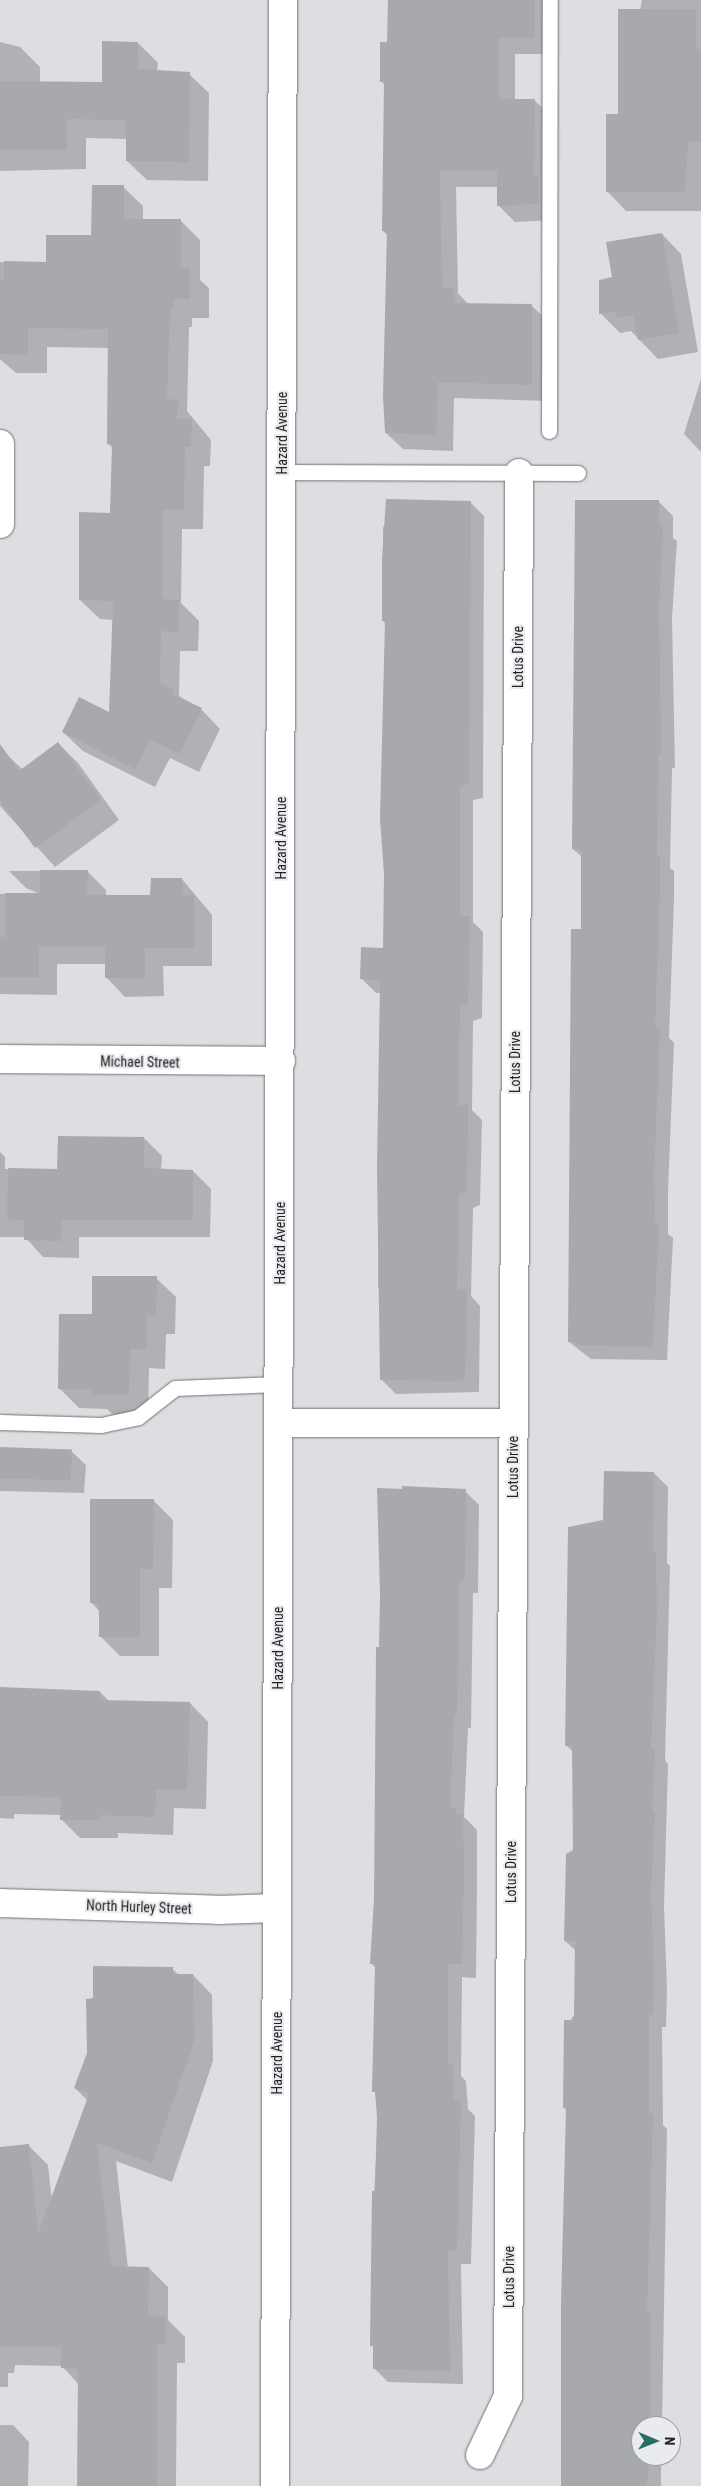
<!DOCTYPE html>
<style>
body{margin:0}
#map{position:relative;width:701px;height:2486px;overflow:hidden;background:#dddee1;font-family:"Roboto Condensed",sans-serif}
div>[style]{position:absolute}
.shadow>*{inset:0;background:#0003}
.building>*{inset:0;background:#a8a9ad;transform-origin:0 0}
.roads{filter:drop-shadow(0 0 1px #737376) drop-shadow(0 0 1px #737376)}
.service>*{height:15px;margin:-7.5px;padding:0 7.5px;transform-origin:7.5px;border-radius:7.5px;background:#fff}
.minor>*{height:28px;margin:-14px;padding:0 14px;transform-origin:14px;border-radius:14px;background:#fff}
.tertiary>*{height:28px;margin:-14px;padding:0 14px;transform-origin:14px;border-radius:14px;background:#fff}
span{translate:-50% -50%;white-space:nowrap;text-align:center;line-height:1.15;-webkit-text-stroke:4px #eaebef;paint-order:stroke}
.street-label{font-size:14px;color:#232324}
.north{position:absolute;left:631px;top:2416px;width:50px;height:50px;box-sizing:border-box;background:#eaebef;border:1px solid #9a9b9e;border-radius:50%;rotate:91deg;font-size:14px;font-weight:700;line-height:20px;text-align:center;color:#232324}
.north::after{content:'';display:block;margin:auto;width:18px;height:22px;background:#2a6e61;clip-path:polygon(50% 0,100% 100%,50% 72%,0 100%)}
</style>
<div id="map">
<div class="shadow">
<div style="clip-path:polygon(389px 0,552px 0,551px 54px,515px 54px,515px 101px,535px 101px,552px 117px,555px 220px,515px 222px,498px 205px,498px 187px,456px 187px,458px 293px,469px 305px,532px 306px,549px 322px,548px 401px,454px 398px,453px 451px,403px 449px,386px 433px,388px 236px,383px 231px,386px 86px,381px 81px,388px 44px)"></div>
<div style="clip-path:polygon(642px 0,701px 0,701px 211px,626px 211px,607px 191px)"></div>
<div style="clip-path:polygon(0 42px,20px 47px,40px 67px,40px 83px,103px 83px,138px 43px,158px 63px,157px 71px,189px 74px,209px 93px,208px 181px,147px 180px,127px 161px,128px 139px,86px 138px,86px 169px,0 171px)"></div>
<div style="clip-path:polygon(123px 187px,143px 206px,143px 221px,181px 221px,200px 240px,200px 280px,209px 288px,209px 318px,192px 318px,192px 327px,189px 327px,187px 411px,211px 440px,210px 466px,204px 466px,203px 529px,182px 529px,181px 603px,199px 621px,198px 651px,180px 651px,179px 696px,201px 709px,220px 729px,199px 772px,170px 758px,155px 787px,83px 751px,63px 732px,110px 714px,113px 620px,100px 619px,80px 600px,112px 514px,113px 448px,108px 444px,109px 348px,47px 347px,47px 373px,16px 373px,0 359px,0 262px,47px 263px,93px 236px)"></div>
<div style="clip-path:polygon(662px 234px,681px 254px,698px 352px,658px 359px,631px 331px,620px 333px,600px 313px,613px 278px)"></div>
<div style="clip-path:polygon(701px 379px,701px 452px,684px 434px)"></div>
<div style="clip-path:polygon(470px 502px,484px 516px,483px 798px,473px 800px,473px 922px,483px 932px,482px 1018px,473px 1021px,472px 1110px,482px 1120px,480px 1205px,473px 1208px,471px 1296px,480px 1306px,479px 1392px,396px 1394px,382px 1380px,382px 1291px,378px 1288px,381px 993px,376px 993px,362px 979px,384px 949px,386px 624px,383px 621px,383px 527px)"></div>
<div style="clip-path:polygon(659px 502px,673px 516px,673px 538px,677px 541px,672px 619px,675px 768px,672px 768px,670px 868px,674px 871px,674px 900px,669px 1038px,674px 1043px,668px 1191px,668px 1234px,673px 1238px,667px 1360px,591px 1359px,569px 1342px,583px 930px,582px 857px,573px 849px)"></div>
<div style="clip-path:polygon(58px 743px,78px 763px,119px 820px,55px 867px,0 806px,0 748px,23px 770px)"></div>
<div style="clip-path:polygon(9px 871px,87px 871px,106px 890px,106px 896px,152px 896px,182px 879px,212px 915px,212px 966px,163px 966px,164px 996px,125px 997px,107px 978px,106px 964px,57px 964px,57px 995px,0 994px,0 894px,40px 894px,26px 888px)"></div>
<div style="clip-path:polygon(144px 1138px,162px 1156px,161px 1170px,193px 1171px,211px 1189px,210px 1237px,79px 1237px,79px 1258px,43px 1257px,25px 1237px,0 1237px,0 1152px,5px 1157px,5px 1169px,58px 1170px)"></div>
<div style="clip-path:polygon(156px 1278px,176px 1297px,175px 1334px,166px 1334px,165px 1369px,149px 1368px,148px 1414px,112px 1414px,107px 1409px,79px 1408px,59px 1388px,93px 1315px)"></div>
<div style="clip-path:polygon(0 1448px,71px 1451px,86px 1465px,84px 1493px,0 1491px)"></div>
<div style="clip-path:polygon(654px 1473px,668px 1487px,667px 1563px,670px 1566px,665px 1760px,668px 1764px,664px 1907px,667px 1990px,666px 2027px,662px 2027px,663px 2125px,667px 2129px,662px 2426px,641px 2426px,641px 2456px,661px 2456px,661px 2486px,562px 2486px,567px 2110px,564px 2108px,571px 2021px,575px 2016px,576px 1951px,565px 1941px,574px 1851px,573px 1752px,566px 1745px,604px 1521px)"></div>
<div style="clip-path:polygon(465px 1491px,479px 1505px,478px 1593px,473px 1593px,471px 1728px,468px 1728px,464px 1817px,477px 1830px,477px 1886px,476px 1978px,462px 1977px,461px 2076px,466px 2081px,468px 2109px,475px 2116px,471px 2264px,461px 2264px,463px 2384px,388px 2382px,374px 2368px,372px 2236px,378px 2117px,377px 2094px,373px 2091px,376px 1968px,371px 1963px,376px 1899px,380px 1648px)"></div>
<div style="clip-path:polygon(153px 1500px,173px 1520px,172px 1588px,159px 1588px,159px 1656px,120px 1656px,100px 1636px,100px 1612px,92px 1603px)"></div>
<div style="clip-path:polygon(0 1689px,100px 1692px,109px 1701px,190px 1703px,208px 1722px,206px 1809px,174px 1808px,173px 1835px,118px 1833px,118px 1838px,80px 1838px,61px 1819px,62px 1815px,14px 1814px,14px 1819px,0 1818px)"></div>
<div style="clip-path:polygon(172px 1969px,179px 1975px,193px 1975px,212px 1995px,213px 2061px,172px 2182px,116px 2161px,128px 2268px,149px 2268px,168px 2287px,168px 2320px,185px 2337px,185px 2363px,177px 2363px,176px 2486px,78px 2486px,79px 2385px,62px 2366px,15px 2365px,14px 2373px,8px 2373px,8px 2387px,0 2387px,0 2148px,28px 2145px,48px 2165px,52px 2201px,88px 2101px,75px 2088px)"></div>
<div style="clip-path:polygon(0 2425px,13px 2425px,29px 2442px,28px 2486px,0 2486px)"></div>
</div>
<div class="building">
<div style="clip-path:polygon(388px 0,535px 0,535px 38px,499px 38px,499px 99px,535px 99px,534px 176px,538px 176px,538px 204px,497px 206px,497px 171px,440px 171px,442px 288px,454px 288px,454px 303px,532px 304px,532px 385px,438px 382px,436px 435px,385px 433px,383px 396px,387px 231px,382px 231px,384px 82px,380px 82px,380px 42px,387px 42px)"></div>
<div style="clip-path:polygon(618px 9px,696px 9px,696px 49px,701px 49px,701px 142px,688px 142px,685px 192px,606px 192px,606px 114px,618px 114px)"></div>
<div style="clip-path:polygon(102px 41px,138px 42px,138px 69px,190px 72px,189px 162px,126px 161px,126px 120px,67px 119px,67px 150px,0 150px,0 81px,102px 82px)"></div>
<div style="clip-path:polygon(92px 185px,124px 185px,124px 219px,181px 219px,181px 267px,190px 268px,190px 299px,173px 299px,173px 308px,170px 308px,167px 399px,178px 400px,177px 419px,192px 419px,191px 447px,185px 447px,184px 510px,163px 510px,162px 599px,179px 600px,179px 632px,161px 631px,160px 683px,174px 690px,172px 694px,202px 708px,179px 754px,150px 739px,135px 769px,62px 732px,79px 697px,109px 712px,113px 601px,79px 600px,79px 512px,110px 513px,112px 444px,107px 444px,108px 329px,28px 328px,28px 354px,0 354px,0 279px,4px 279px,4px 261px,46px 262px,46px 235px,91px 235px)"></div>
<div style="clip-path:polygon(662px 233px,679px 333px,638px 340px,633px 315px,616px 318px,615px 311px,599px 314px,599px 280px,612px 277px,606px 242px)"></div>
<div style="clip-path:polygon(386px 499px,471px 501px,469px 784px,460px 786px,460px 916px,470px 916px,468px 1004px,460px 1007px,458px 1105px,468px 1105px,467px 1191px,459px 1194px,457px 1290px,467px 1290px,465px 1379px,457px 1381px,380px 1380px,377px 1168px,380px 980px,360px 979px,361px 947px,383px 948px,384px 874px,380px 819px,385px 621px,382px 621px,382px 559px)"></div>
<div style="clip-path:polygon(575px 500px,659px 500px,659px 526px,663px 526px,659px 604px,661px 754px,658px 754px,657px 856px,660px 856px,660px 885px,655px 1027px,660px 1028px,654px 1176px,655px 1223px,659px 1223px,653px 1347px,575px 1345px,575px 1342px,568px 1342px,571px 929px,581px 929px,581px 852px,579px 849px,572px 849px)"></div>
<div style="clip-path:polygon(58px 742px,101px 800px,35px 848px,0 801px,0 744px,19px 771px)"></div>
<div style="clip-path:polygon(40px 870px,88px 870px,87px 895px,150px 895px,151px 878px,182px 878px,183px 895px,194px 895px,194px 948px,145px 948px,145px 978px,105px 978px,105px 946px,39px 946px,39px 977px,0 977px,0 937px,5px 937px,5px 893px,40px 893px)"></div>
<div style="clip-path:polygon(58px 1136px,144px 1137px,144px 1168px,193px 1170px,193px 1220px,62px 1220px,61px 1241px,24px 1240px,24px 1220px,7px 1219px,8px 1168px,57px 1169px)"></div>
<div style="clip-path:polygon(92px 1276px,157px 1276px,156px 1315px,147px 1315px,146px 1349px,130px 1349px,129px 1395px,92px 1395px,92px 1389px,58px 1389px,59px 1314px,92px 1314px)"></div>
<div style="left:0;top:1447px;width:72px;height:31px;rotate:2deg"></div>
<div style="clip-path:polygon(604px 1471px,654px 1472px,653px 1551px,656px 1551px,657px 1611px,651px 1748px,655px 1748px,652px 1812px,655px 1812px,651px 1892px,654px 1975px,653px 2014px,649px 2014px,649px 2113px,653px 2114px,647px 2311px,651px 2311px,651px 2342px,650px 2426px,641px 2426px,641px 2456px,649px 2456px,647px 2486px,561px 2486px,561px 2303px,566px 2108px,563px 2108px,564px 2020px,571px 2020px,574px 2015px,575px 1941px,564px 1941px,566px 1854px,573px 1850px,572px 1746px,565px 1746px,568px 1527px,603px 1520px)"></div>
<div style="clip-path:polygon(402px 1486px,466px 1489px,465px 1580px,459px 1580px,457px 1714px,454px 1714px,450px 1808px,457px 1808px,456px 1815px,463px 1814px,464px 1871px,462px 1964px,448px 1964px,448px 2062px,453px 2066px,454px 2100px,461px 2100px,457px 2250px,448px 2250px,450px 2371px,373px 2369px,373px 2346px,370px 2346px,372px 2191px,375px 2191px,377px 2117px,375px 2092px,372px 2092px,375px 1964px,370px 1964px,374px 1899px,376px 1647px,379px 1647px,380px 1594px,377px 1488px,402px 1489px)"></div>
<div style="clip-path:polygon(90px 1499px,154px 1499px,153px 1569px,140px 1569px,140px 1637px,99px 1637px,99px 1603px,90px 1603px)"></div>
<div style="clip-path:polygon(0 1687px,100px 1691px,100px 1700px,190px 1702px,187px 1790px,156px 1790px,155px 1817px,100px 1815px,100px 1820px,60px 1820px,61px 1797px,0 1796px)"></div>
<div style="clip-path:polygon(93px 1966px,173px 1967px,173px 1974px,193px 1974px,194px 2041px,152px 2163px,97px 2143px,111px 2266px,149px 2267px,148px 2315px,166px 2316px,166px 2344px,157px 2344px,157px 2486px,77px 2486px,78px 2369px,61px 2368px,61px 2347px,0 2346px,0 2147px,29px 2144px,38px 2234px,89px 2094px,74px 2088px,87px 2053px,86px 1999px,93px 1998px)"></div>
</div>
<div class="roads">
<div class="service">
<div style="left:549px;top:431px;width:431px;rotate:-89.9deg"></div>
<div style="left:282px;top:472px;width:296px;rotate:0.2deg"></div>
<div style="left:0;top:1422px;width:101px;rotate:1.7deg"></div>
<div style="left:101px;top:1425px;width:38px;rotate:-12deg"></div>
<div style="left:138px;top:1417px;width:47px;rotate:-38.1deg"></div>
<div style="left:175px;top:1388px;width:104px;rotate:-2.2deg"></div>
</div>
<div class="minor">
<div style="left:0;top:444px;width:80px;rotate:90deg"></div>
<div style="left:0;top:1059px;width:281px;rotate:0.4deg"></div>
<div style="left:279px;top:1423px;width:235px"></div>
<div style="left:0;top:1903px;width:218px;rotate:1.8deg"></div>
<div style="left:218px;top:1910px;width:59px;rotate:-1.9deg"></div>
<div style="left:480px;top:2455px;width:65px;rotate:-64.6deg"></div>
<div style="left:508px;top:2396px;width:1923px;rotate:-89.67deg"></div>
</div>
<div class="tertiary">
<div style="left:275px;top:2486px;width:2486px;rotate:-89.82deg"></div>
</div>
</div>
<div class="street-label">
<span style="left:282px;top:433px;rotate:-90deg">Hazard Avenue</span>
<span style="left:518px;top:657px;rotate:-90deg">Lotus Drive</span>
<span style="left:281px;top:838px;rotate:-90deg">Hazard Avenue</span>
<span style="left:140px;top:1062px;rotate:1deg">Michael Street</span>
<span style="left:515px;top:1062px;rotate:-90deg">Lotus Drive</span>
<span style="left:280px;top:1243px;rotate:-90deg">Hazard Avenue</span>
<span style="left:513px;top:1467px;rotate:-90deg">Lotus Drive</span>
<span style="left:278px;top:1648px;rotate:-90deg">Hazard Avenue</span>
<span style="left:511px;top:1872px;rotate:-90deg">Lotus Drive</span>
<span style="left:139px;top:1907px;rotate:2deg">North Hurley Street</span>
<span style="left:277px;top:2053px;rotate:-90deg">Hazard Avenue</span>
<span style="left:509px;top:2277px;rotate:-90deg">Lotus Drive</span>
</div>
<div class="north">N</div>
</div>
